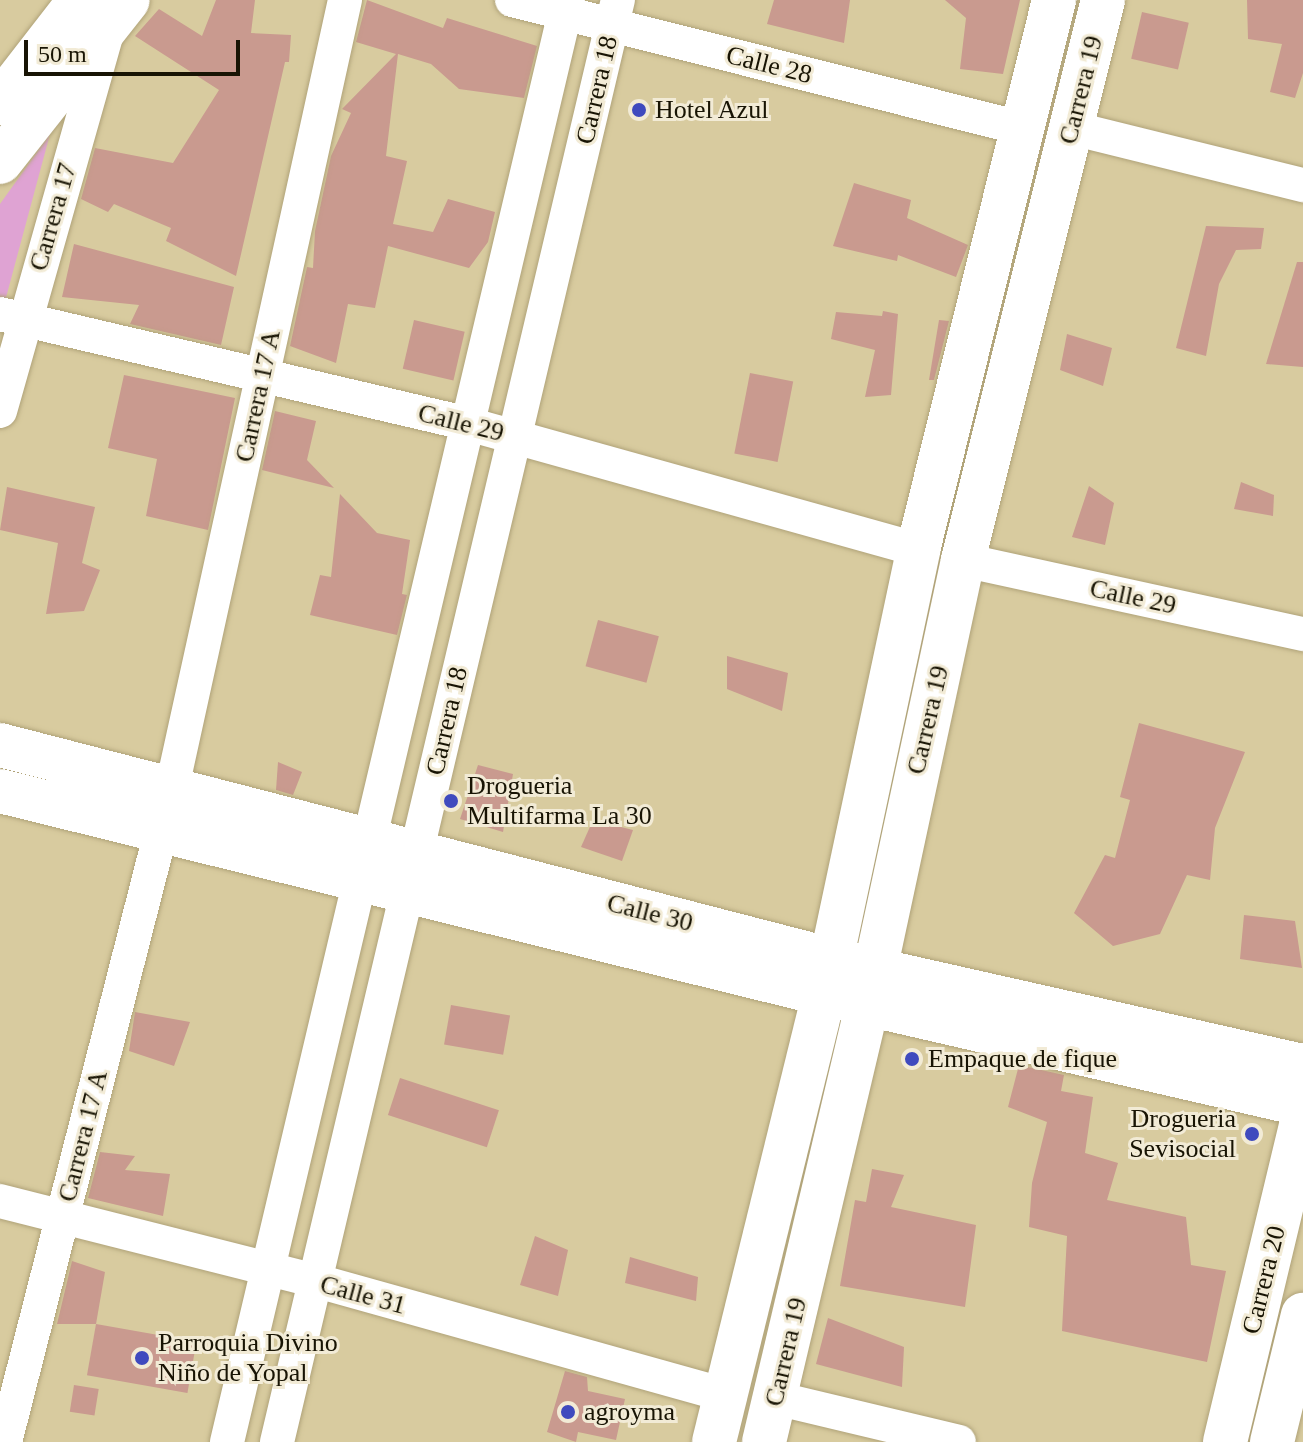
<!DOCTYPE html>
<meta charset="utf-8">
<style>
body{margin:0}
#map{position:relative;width:1303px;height:1442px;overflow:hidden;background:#d8cb9f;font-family:Georgia,serif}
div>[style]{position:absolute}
.green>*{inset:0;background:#dfa3d3}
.building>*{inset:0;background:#c99a8f;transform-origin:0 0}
.roads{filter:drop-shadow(0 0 2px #b0a379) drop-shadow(0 0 2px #b0a379)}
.street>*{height:34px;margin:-17px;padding:0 17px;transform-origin:17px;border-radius:17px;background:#fff}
.secondary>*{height:44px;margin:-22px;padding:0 22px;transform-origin:22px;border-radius:22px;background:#fff}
.dots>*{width:22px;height:22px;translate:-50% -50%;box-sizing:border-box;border:4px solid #f2ebd6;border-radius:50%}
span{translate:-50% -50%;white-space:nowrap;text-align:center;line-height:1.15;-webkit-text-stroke:6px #f2ebd6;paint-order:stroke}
.street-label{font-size:26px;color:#181404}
.poi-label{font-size:26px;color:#181404}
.left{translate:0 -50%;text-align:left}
.right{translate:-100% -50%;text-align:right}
.scale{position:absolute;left:24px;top:40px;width:216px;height:36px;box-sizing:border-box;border:4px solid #181404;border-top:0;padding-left:10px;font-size:24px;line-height:28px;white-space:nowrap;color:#181404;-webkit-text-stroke:6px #f2ebd6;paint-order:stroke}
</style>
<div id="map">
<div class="green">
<div style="clip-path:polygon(50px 134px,4px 305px,0 304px,0 204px)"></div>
</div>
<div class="building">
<div style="clip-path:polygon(216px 0,255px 0,251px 33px,291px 35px,289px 62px,285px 62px,236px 276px,166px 241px,171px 228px,114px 204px,108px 212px,81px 199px,95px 148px,173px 163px,219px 90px,135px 36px,159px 9px,202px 36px)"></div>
<div style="clip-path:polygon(367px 0,443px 28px,447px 18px,537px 46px,524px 98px,459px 89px,431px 64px,398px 54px,386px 156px,407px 161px,393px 224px,433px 232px,448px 199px,495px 212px,488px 242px,469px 268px,388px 246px,375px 308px,348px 304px,336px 363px,290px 346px,307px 267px,313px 268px,315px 231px,331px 156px,351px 113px,342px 109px,396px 54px,356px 42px)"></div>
<div style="clip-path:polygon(774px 0,850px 0,844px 43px,767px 24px)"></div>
<div style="clip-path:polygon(945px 0,1020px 0,1003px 74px,960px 69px,966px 18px)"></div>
<div style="clip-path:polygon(1247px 0,1303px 0,1303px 73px,1295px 98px,1270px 92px,1282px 44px,1248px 39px)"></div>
<div style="left:1142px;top:12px;width:48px;height:48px;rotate:13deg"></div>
<div style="clip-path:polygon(854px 183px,911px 200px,907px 218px,968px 245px,956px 277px,898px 255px,897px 261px,833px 246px)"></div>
<div style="clip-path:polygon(1206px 226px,1264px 228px,1261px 249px,1236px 250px,1219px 284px,1206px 356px,1176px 348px)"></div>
<div style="clip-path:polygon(74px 244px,234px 287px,221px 345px,130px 324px,139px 305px,62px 297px)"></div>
<div style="clip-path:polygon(1297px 262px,1303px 262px,1303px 367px,1266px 364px)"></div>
<div style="clip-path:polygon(883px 311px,898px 314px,891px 395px,865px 397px,875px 350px,831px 339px,836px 312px,882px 316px)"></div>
<div style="left:414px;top:320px;width:52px;height:50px;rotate:13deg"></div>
<div style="clip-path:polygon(939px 320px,949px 321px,934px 380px,929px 380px)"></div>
<div style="clip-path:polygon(1067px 334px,1112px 348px,1103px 386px,1060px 370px)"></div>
<div style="left:750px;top:373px;width:44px;height:82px;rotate:11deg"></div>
<div style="clip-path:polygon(124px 375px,235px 398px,208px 530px,146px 516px,157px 459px,108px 448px)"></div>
<div style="clip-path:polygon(275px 411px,316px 421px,307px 460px,334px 488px,262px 470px)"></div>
<div style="clip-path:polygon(1241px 482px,1274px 495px,1273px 516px,1234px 509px)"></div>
<div style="clip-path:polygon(1089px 486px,1114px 503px,1105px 545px,1072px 537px)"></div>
<div style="clip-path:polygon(7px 487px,95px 507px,82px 563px,100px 570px,84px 611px,46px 614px,58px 543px,0 530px)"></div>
<div style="clip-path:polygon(340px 494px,377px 533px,410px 540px,402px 594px,407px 595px,397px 635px,310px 615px,320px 575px,331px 577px)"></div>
<div style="left:598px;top:620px;width:63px;height:48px;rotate:15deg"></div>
<div style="clip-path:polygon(727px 656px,788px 673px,782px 711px,727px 689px)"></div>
<div style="clip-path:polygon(1139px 723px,1245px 752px,1215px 828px,1210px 880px,1187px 875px,1160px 934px,1113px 946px,1074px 913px,1105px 855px,1115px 858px,1130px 800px,1120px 797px)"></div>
<div style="clip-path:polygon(278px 762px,302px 772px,293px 795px,276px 790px)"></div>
<div style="clip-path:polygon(478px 765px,513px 774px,503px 832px,460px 819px)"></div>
<div style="clip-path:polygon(593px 820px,633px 830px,622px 861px,581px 847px)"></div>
<div style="clip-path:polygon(1244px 915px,1295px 921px,1302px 968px,1240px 959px)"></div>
<div style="left:451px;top:1005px;width:60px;height:40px;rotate:10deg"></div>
<div style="clip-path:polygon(135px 1012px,190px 1022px,174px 1066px,129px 1051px)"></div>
<div style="clip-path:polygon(1019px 1065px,1064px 1075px,1061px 1091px,1093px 1097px,1085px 1153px,1118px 1163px,1107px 1200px,1186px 1217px,1191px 1265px,1226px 1271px,1207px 1362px,1062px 1331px,1067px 1236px,1029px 1227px,1032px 1183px,1047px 1122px,1008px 1107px)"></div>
<div style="left:400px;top:1078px;width:104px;height:39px;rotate:18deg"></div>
<div style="clip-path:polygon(100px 1152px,135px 1156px,125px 1170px,170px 1174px,163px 1216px,88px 1198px)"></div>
<div style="clip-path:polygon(872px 1169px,904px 1175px,891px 1207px,976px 1225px,965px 1307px,840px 1286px,855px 1200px,866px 1202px)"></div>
<div style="clip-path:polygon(535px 1236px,568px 1250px,558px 1296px,520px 1285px)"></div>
<div style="clip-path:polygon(630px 1257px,698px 1277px,696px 1301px,625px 1283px)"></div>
<div style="clip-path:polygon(72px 1261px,105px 1272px,96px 1324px,57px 1324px)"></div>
<div style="clip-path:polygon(828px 1318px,904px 1347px,902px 1387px,816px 1364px)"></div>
<div style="left:96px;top:1324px;width:102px;height:52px;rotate:10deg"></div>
<div style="clip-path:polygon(565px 1371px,587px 1377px,588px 1391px,625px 1399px,616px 1440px,578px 1432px,576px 1442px,547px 1432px)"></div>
<div style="left:74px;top:1385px;width:25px;height:27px;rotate:9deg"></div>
</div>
<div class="roads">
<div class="street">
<div style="left:512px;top:0;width:529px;rotate:14.12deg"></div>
<div style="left:1072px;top:128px;width:238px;rotate:13.9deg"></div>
<div style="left:0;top:314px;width:481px;rotate:13.2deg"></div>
<div style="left:468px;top:424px;width:467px;rotate:15.6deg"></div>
<div style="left:0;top:411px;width:392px;rotate:-74.2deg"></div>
<div style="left:963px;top:560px;width:348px;rotate:12.3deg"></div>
<div style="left:0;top:1201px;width:327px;rotate:14.2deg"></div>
<div style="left:317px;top:1281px;width:424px;rotate:15.6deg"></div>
<div style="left:775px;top:1398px;width:189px;rotate:13.4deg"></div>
<div style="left:5px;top:1442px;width:671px;rotate:-75.67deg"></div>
<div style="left:171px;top:792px;width:811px;rotate:-77.61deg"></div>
<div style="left:227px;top:1442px;width:1482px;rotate:-76.7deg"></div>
<div style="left:277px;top:1442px;width:1482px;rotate:-76.7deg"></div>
</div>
<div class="secondary">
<div style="left:0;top:103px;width:130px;rotate:-52.2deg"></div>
<div style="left:0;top:162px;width:206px;rotate:-51.7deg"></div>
<div style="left:0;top:745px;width:859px;rotate:14.49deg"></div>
<div style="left:832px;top:960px;width:483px;rotate:12.7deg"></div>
<div style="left:0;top:791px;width:849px;rotate:13.84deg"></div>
<div style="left:824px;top:994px;width:492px;rotate:13deg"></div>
<div style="left:714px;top:1442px;width:461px;rotate:-76.2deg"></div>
<div style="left:824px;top:994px;width:454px;rotate:-78deg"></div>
<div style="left:918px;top:550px;width:567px;rotate:-76.11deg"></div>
<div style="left:764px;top:1442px;width:451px;rotate:-76.7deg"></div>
<div style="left:868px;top:1003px;width:453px;rotate:-77.9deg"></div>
<div style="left:963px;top:560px;width:577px;rotate:-75.96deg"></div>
<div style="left:1225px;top:1442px;width:333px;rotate:-76.5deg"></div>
<div style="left:1272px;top:1442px;width:131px;rotate:-76.3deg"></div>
</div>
</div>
<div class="dots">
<div style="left:639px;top:110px;background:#3f4abe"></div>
<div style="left:451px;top:801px;background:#3f4abe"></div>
<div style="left:912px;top:1059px;background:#3f4abe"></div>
<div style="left:1252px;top:1134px;background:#3f4abe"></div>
<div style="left:142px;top:1358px;background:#3f4abe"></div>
<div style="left:568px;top:1412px;background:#3f4abe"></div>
</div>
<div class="street-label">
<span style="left:769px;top:65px;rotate:14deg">Calle 28</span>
<span style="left:597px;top:90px;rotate:-77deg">Carrera 18</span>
<span style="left:1081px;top:90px;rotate:-76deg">Carrera 19</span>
<span style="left:53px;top:217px;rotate:-74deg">Carrera 17</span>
<span style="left:258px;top:396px;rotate:-78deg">Carrera 17 A</span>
<span style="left:461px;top:423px;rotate:14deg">Calle 29</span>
<span style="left:1133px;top:597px;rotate:12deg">Calle 29</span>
<span style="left:928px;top:720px;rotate:-77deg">Carrera 19</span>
<span style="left:447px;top:721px;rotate:-77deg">Carrera 18</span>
<span style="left:650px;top:913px;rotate:14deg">Calle 30</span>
<span style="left:83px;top:1136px;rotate:-76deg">Carrera 17 A</span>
<span style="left:1264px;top:1280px;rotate:-76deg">Carrera 20</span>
<span style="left:363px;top:1295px;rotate:15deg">Calle 31</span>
<span style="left:786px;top:1352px;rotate:-77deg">Carrera 19</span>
</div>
<div class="poi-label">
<span class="left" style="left:655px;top:110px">Hotel Azul</span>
<span class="left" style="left:467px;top:801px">Drogueria<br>Multifarma La 30</span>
<span class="left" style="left:928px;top:1059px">Empaque de fique</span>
<span class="right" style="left:1236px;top:1134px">Drogueria<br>Sevisocial</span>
<span class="left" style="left:158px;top:1358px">Parroquia Divino<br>Niño de Yopal</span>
<span class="left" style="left:584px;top:1412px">agroyma</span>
</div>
<div class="scale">50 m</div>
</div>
